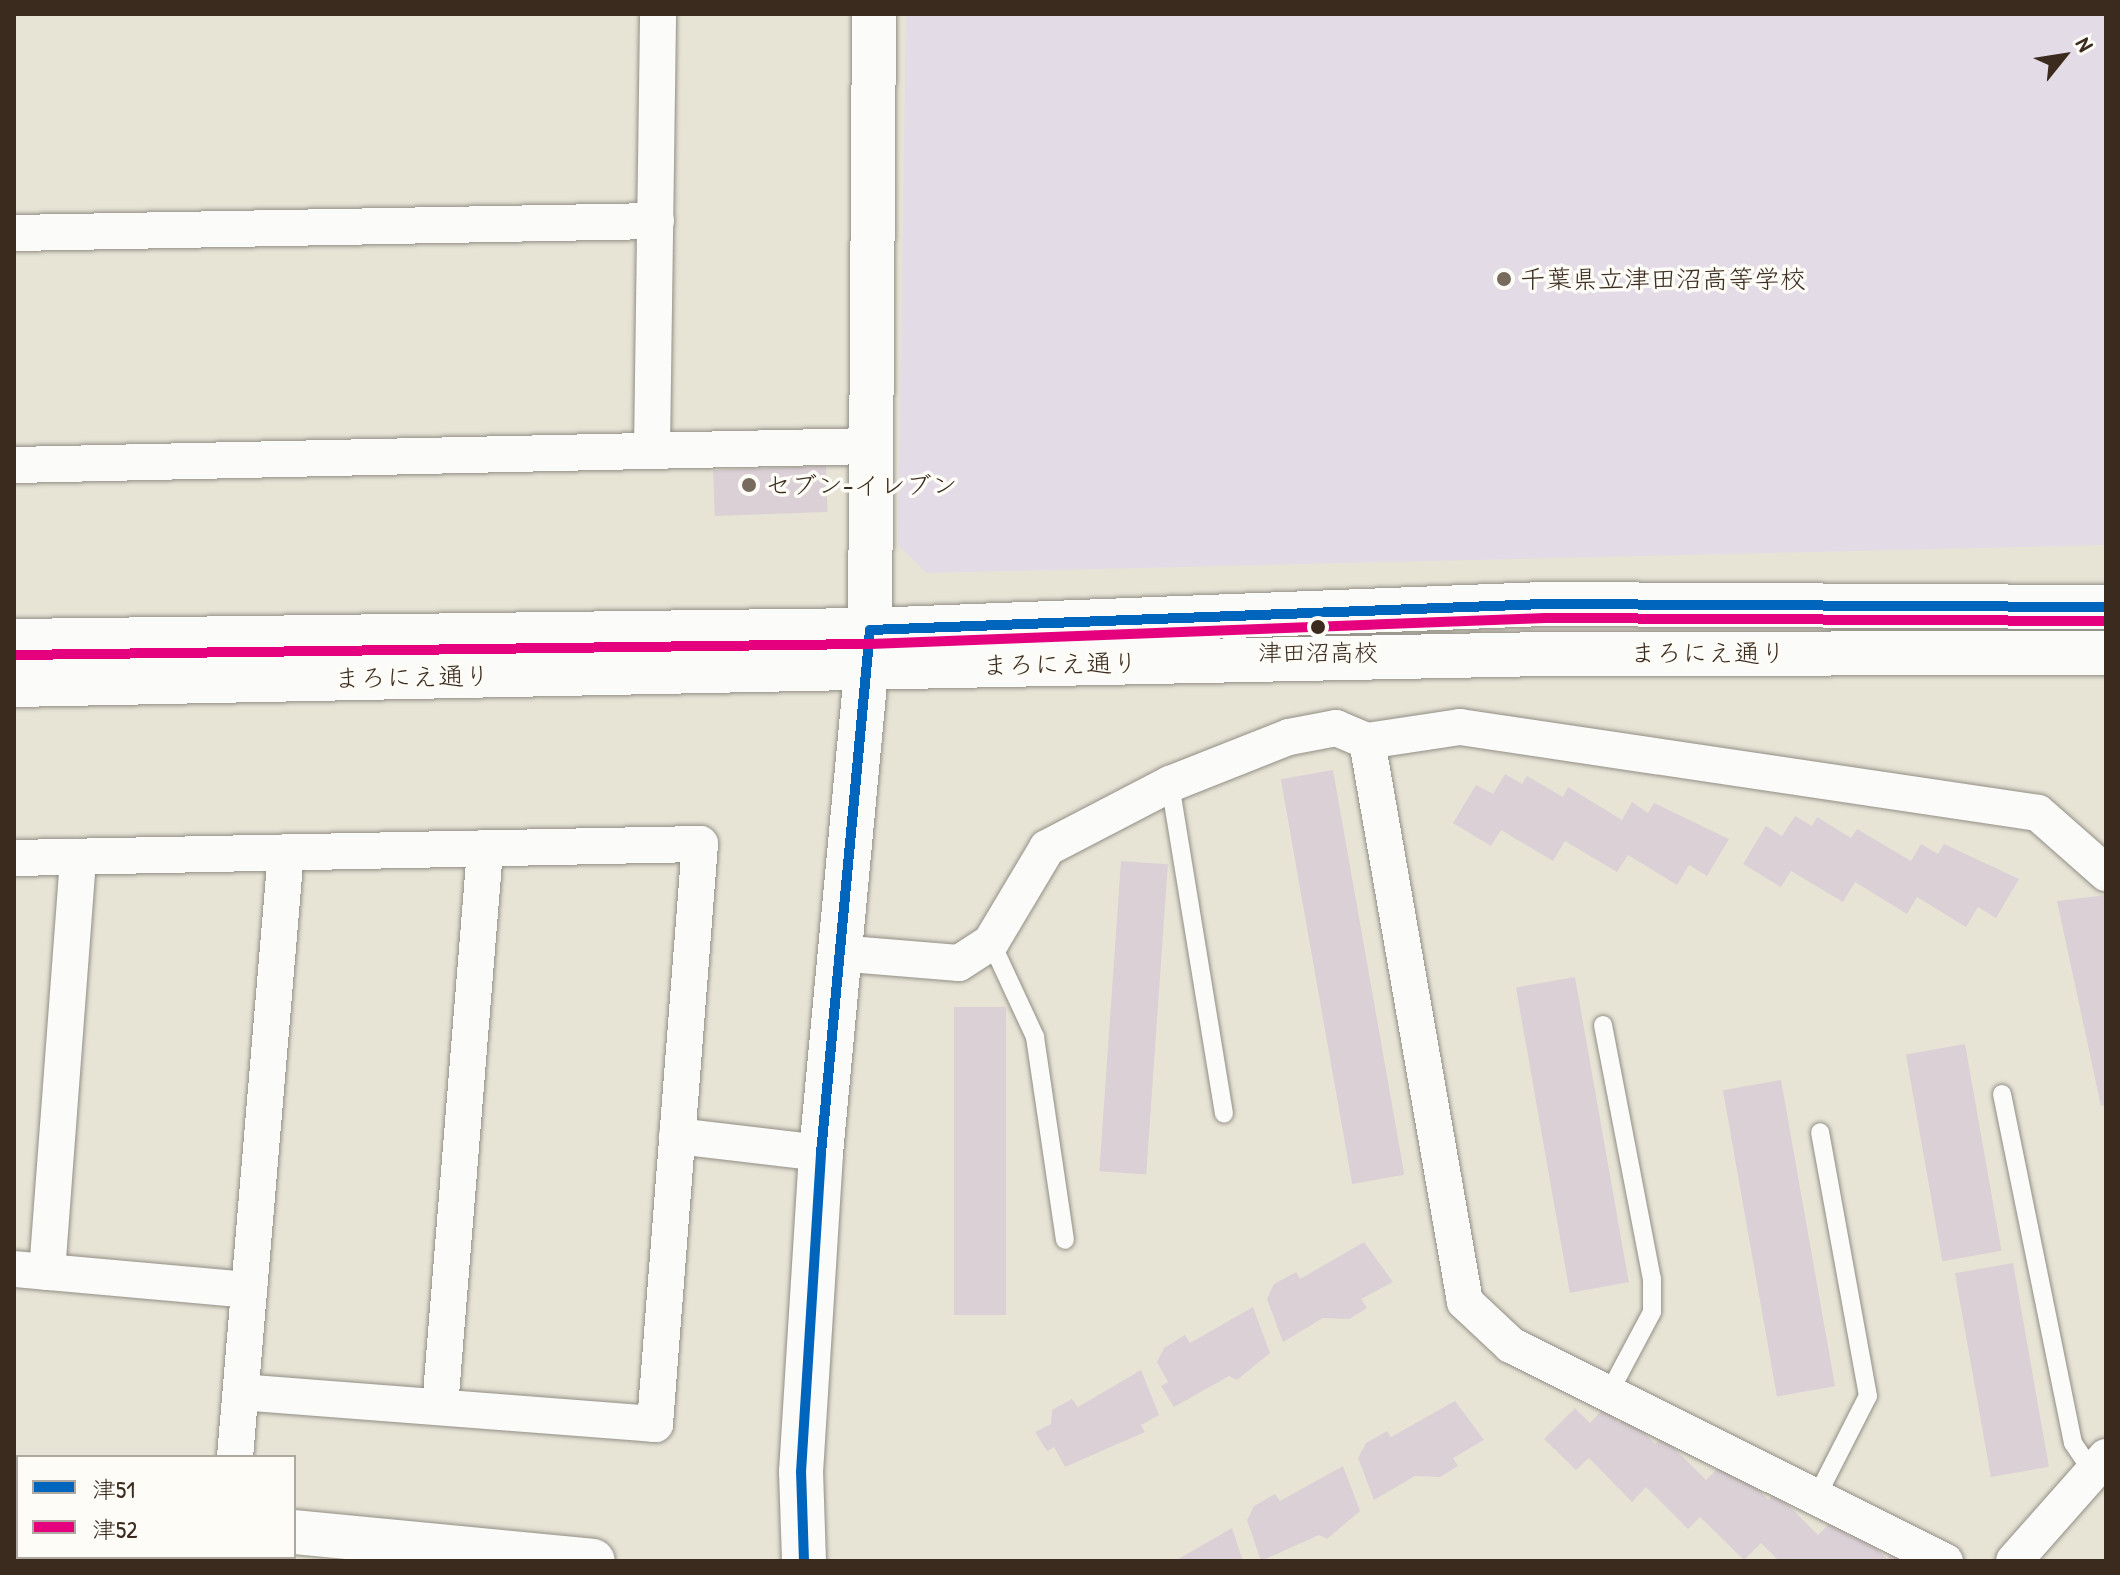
<!DOCTYPE html>
<meta charset="utf-8">
<style>
body{margin:0}
#map{position:relative;width:2120px;height:1575px;overflow:hidden;background:#e7e4d6;font-family:"Patrick Hand","Klee One",sans-serif}
div>[style]{position:absolute}
.built>*{inset:0;background:#e3dbe6}
.building>*{inset:0;background:#dbd0d6;transform-origin:0 0}
.roads{filter:drop-shadow(0 0 2px #928e85) drop-shadow(0 0 2px #928e85)}
.lane>*{height:18px;margin:-9px;padding:0 9px;transform-origin:9px;border-radius:9px;background:#fbfbf9}
.street>*{height:36px;margin:-18px;padding:0 18px;transform-origin:18px;border-radius:18px;background:#fbfbf9}
.secondary>*{height:44px;margin:-22px;padding:0 22px;transform-origin:22px;border-radius:22px;background:#fbfbf9}
.bus-1>*{height:10px;margin:-5px;padding:0 5px;transform-origin:5px;border-radius:5px;background:#0065bd}
.bus-2>*{height:10px;margin:-5px;padding:0 5px;transform-origin:5px;border-radius:5px;background:#e5007d}
.dots>*{width:22px;height:22px;translate:-50% -50%;box-sizing:border-box;border:4px solid #fdfcf7;border-radius:50%}
span{translate:-50% -50%;white-space:nowrap;text-align:center;line-height:1.15;-webkit-text-stroke:7px #fdfcf7;paint-order:stroke}
.bus-label{font-size:24px;color:#3b2a1e}
.poi-label{font-size:26px;color:#3b2a1e}
.left{translate:0 -50%;text-align:left}
.street-label{font-size:26px;color:#3b2a1e}
.frame{position:absolute;inset:0;border:16px solid #3b2a1e;pointer-events:none}
.legend{position:absolute;left:16px;top:1455px;width:280px;height:104px;box-sizing:border-box;background:#fdfcf7;border:2px solid #afa8a0;margin:0;padding:10px 14px;list-style:none;font-size:24px;color:#3b2a1e}
.legend li{display:flex;align-items:center;gap:16px;height:40px}
.legend b{width:40px;border:2px solid #afa8a0}
.north{position:absolute;left:2024px;top:16px;width:80px;height:80px;-webkit-text-stroke:6px #fdfcf7;paint-order:stroke;rotate:60deg;font-size:22px;font-weight:700;line-height:32px;text-align:center;color:#3b2a1e}
.north::after{content:'';display:block;margin:auto;width:28px;height:36px;background:#3b2a1e;clip-path:polygon(50% 0,100% 100%,50% 72%,0 100%)}
</style>
<div id="map">
<div class="built">
<div style="clip-path:polygon(906px 14px,2106px 14px,2106px 545px,927px 573px,898px 545px)"></div>
</div>
<div class="building">
<div style="left:826px;top:466px;width:46px;height:113px;rotate:88deg"></div>
<div style="left:1333px;top:770px;width:411px;height:53px;rotate:80deg"></div>
<div style="clip-path:polygon(1505px 774px,1522px 784px,1527px 776px,1563px 797px,1568px 787px,1622px 820px,1632px 802px,1648px 813px,1654px 803px,1729px 839px,1707px 876px,1689px 865px,1677px 885px,1628px 855px,1617px 872px,1565px 841px,1553px 861px,1501px 830px,1491px 846px,1453px 823px,1476px 785px,1493px 794px)"></div>
<div style="clip-path:polygon(1795px 816px,1812px 826px,1817px 817px,1851px 838px,1857px 829px,1911px 861px,1921px 844px,1938px 854px,1944px 844px,2019px 879px,1996px 918px,1978px 907px,1966px 927px,1917px 897px,1907px 914px,1855px 882px,1843px 902px,1791px 871px,1781px 887px,1743px 864px,1766px 826px,1782px 836px)"></div>
<div style="left:1121px;top:861px;width:47px;height:311px;rotate:4deg"></div>
<div style="clip-path:polygon(2106px 895px,2106px 1105px,2101px 1106px,2057px 901px)"></div>
<div style="left:1575px;top:977px;width:310px;height:60px;rotate:80deg"></div>
<div style="left:954px;top:1007px;width:52px;height:308px"></div>
<div style="left:1965px;top:1044px;width:210px;height:60px;rotate:80deg"></div>
<div style="left:1781px;top:1080px;width:311px;height:59px;rotate:80deg"></div>
<div style="clip-path:polygon(1364px 1242px,1393px 1282px,1361px 1299px,1367px 1308px,1349px 1319px,1323px 1318px,1283px 1342px,1267px 1299px,1274px 1284px,1296px 1272px,1300px 1279px)"></div>
<div style="left:2013px;top:1263px;width:207px;height:59px;rotate:80deg"></div>
<div style="clip-path:polygon(1253px 1307px,1270px 1353px,1237px 1380px,1229px 1376px,1174px 1407px,1161px 1386px,1168px 1382px,1157px 1362px,1164px 1348px,1185px 1335px,1190px 1343px)"></div>
<div style="clip-path:polygon(1141px 1370px,1159px 1415px,1141px 1425px,1145px 1432px,1065px 1467px,1054px 1447px,1047px 1451px,1035px 1432px,1051px 1424px,1052px 1410px,1072px 1399px,1078px 1407px)"></div>
<div style="clip-path:polygon(1455px 1401px,1484px 1440px,1453px 1458px,1458px 1466px,1440px 1477px,1415px 1476px,1374px 1500px,1358px 1458px,1366px 1443px,1387px 1431px,1391px 1437px)"></div>
<div style="clip-path:polygon(1575px 1408px,1590px 1423px,1604px 1408px,1619px 1423px,1627px 1416px,1655px 1444px,1663px 1437px,1706px 1480px,1720px 1466px,1733px 1478px,1740px 1471px,1768px 1500px,1775px 1492px,1818px 1535px,1833px 1520px,1849px 1536px,1857px 1529px,1887px 1559px,1895px 1550px,1906px 1561px,1779px 1561px,1761px 1543px,1744px 1560px,1700px 1517px,1688px 1529px,1646px 1487px,1632px 1502px,1589px 1458px,1576px 1470px,1544px 1439px)"></div>
<div style="clip-path:polygon(1343px 1466px,1360px 1511px,1327px 1539px,1319px 1535px,1261px 1561px,1247px 1520px,1254px 1506px,1275px 1494px,1280px 1501px)"></div>
<div style="clip-path:polygon(1232px 1528px,1243px 1561px,1175px 1561px)"></div>
</div>
<div class="roads">
<div class="lane">
<div style="left:1170px;top:784px;width:334px;rotate:80.7deg"></div>
<div style="left:991px;top:942px;width:105px;rotate:65.1deg"></div>
<div style="left:1035px;top:1037px;width:205px;rotate:81.6deg"></div>
<div style="left:1603px;top:1025px;width:259px;rotate:79.1deg"></div>
<div style="left:1652px;top:1279px;width:33px;rotate:90deg"></div>
<div style="left:1652px;top:1312px;width:92px;rotate:118deg"></div>
<div style="left:2002px;top:1094px;width:356px;rotate:78.5deg"></div>
<div style="left:2073px;top:1443px;width:34px;rotate:56deg"></div>
<div style="left:1817px;top:1496px;width:112px;rotate:-63deg"></div>
<div style="left:1868px;top:1396px;width:268px;rotate:-100.3deg"></div>
</div>
<div class="street">
<div style="left:14px;top:233px;width:642px;rotate:-1.07deg"></div>
<div style="left:652px;top:449px;width:435px;rotate:-89.2deg"></div>
<div style="left:14px;top:465px;width:856px;rotate:-1.27deg"></div>
<div style="left:1367px;top:741px;width:569px;rotate:80.09deg"></div>
<div style="left:1465px;top:1302px;width:63px;rotate:43.1deg"></div>
<div style="left:1511px;top:1345px;width:485px;rotate:26.5deg"></div>
<div style="left:14px;top:858px;width:686px;rotate:-1.17deg"></div>
<div style="left:700px;top:844px;width:582px;rotate:94.44deg"></div>
<div style="left:655px;top:1424px;width:415px;rotate:-175.6deg"></div>
<div style="left:837px;top:953px;width:122px;rotate:4.7deg"></div>
<div style="left:959px;top:963px;width:38px;rotate:-33deg"></div>
<div style="left:991px;top:942px;width:109px;rotate:-59.2deg"></div>
<div style="left:1047px;top:848px;width:139px;rotate:-27.5deg"></div>
<div style="left:1170px;top:784px;width:128px;rotate:-21.6deg"></div>
<div style="left:1289px;top:737px;width:48px;rotate:-10.8deg"></div>
<div style="left:1336px;top:728px;width:34px;rotate:23deg"></div>
<div style="left:1367px;top:741px;width:94px;rotate:-8.6deg"></div>
<div style="left:1460px;top:727px;width:584px;rotate:8.46deg"></div>
<div style="left:2038px;top:813px;width:91px;rotate:41.4deg"></div>
<div style="left:677px;top:1136px;width:145px;rotate:6.7deg"></div>
<div style="left:14px;top:1269px;width:236px;rotate:5.1deg"></div>
<div style="left:47px;top:1272px;width:416px;rotate:-85.7deg"></div>
<div style="left:440px;top:1407px;width:559px;rotate:-85.38deg"></div>
<div style="left:235px;top:1457px;width:607px;rotate:-85.18deg"></div>
<div style="left:128px;top:1561px;width:4px;rotate:-90deg"></div>
<div style="left:2014px;top:1561px;width:139px;rotate:-48.5deg"></div>
</div>
<div class="secondary">
<div style="left:14px;top:641px;width:856px;rotate:-0.74deg"></div>
<div style="left:870px;top:630px;width:676px;rotate:-2.21deg"></div>
<div style="left:1545px;top:604px;width:561px;rotate:0.31deg"></div>
<div style="left:14px;top:685px;width:1534px;rotate:-1.16deg"></div>
<div style="left:1548px;top:654px;width:558px;rotate:-0.1deg"></div>
<div style="left:14px;top:1511px;width:4px"></div>
<div style="left:294px;top:1532px;width:300px;rotate:5.5deg"></div>
<div style="left:804px;top:1561px;width:89px;rotate:-91.9deg"></div>
<div style="left:801px;top:1472px;width:320px;rotate:-86.4deg"></div>
<div style="left:821px;top:1153px;width:525px;rotate:-84.65deg"></div>
<div style="left:870px;top:630px;width:616px;rotate:-89.63deg"></div>
</div>
</div>
<div class="bus-1">
<div style="left:804px;top:1561px;width:89px;rotate:-91.9deg"></div>
<div style="left:801px;top:1472px;width:320px;rotate:-86.4deg"></div>
<div style="left:821px;top:1153px;width:525px;rotate:-84.65deg"></div>
<div style="left:870px;top:630px;width:676px;rotate:-2.21deg"></div>
<div style="left:1545px;top:604px;width:561px;rotate:0.31deg"></div>
</div>
<div class="bus-2">
<div style="left:14px;top:655px;width:856px;rotate:-0.74deg"></div>
<div style="left:870px;top:644px;width:676px;rotate:-2.21deg"></div>
<div style="left:1545px;top:618px;width:561px;rotate:0.31deg"></div>
</div>
<div class="dots">
<div style="left:1504px;top:279px;background:#776b5e"></div>
<div style="left:749px;top:485px;background:#776b5e"></div>
<div style="left:1318px;top:627px;background:#3b2a1e"></div>
</div>
<div class="bus-label">
<span style="left:1318px;top:653px">津田沼高校</span>
</div>
<div class="poi-label">
<span class="left" style="left:1520px;top:279px">千葉県立津田沼高等学校</span>
<span class="left" style="left:765px;top:485px">セブン-イレブン</span>
</div>
<div class="street-label">
<span style="left:1708px;top:653px">まろにえ通り</span>
<span style="left:1060px;top:664px;rotate:-1deg">まろにえ通り</span>
<span style="left:412px;top:677px;rotate:-1deg">まろにえ通り</span>
</div>
<div class="frame"></div>
<ul class="legend">
<li><b style="height:10px;background:#0065bd"></b>津51</li>
<li><b style="height:10px;background:#e5007d"></b>津52</li>
</ul>
<div class="north">N</div>
</div>
